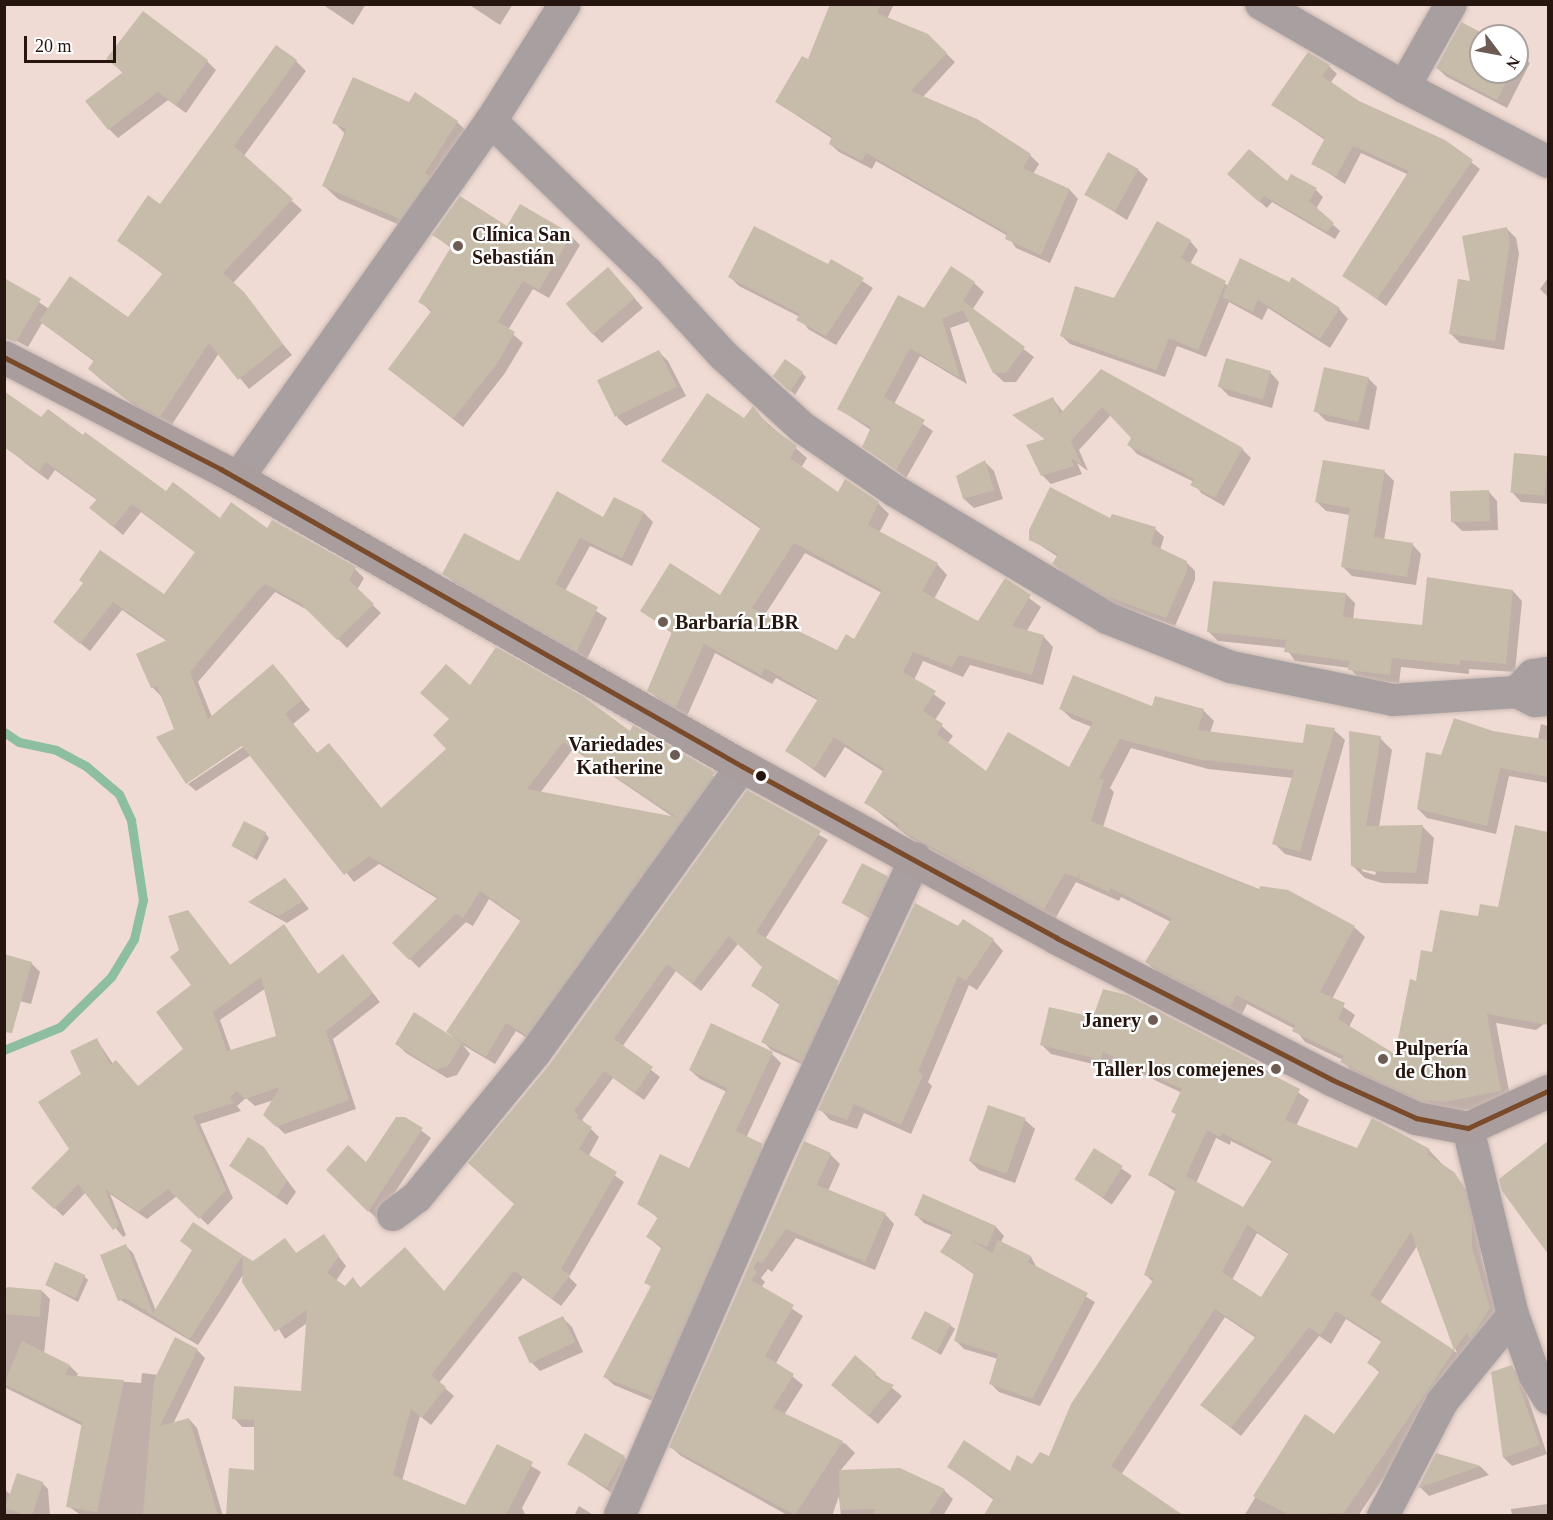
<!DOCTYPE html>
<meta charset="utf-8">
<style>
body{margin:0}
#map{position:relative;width:1553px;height:1520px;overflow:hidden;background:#efdbd3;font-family:Georgia,serif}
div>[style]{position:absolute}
.shadow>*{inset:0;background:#0003;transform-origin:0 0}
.stream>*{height:9px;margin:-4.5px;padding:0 4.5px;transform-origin:4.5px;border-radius:4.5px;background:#8ebea2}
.building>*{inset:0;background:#c7bcaa;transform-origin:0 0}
.roads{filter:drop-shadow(0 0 2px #c9b8b2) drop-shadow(0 0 2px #c9b8b2)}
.street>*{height:32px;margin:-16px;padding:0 16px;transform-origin:16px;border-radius:16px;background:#a89fa1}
.secondary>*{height:33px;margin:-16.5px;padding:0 16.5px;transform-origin:16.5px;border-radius:16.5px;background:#a99d9e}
.bus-1>*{height:4.5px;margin:-2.25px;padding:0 2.25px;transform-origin:2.25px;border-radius:2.25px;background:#7a4b2a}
.dots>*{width:16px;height:16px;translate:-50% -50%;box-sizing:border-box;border:3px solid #fff;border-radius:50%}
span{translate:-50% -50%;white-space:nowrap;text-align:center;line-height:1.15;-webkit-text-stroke:4.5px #fff;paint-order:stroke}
.poi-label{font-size:20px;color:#271610;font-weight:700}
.left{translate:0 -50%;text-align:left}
.right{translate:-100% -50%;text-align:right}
.frame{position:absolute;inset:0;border:6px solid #271610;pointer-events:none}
.north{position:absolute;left:1469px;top:24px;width:60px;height:60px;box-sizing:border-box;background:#fff;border:2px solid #a9a29f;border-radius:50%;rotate:122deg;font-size:16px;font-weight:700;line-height:24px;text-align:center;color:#271610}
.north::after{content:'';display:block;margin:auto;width:21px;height:27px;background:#6d5b54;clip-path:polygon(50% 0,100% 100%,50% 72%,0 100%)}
.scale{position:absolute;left:24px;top:36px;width:92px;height:27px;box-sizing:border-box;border:3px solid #271610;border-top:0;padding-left:8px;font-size:18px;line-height:21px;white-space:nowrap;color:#271610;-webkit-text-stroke:4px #fff;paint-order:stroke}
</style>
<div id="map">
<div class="shadow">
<div style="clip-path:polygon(322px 4px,366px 4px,353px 25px)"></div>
<div style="clip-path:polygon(468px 4px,513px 4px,500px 25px)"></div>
<div style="clip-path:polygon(832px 4px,894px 4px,887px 19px,927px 35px,955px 62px,922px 98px,1030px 155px,1039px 164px,1033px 174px,1070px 190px,1078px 199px,1050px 263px,1016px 248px,1008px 236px,876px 161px,872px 169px,839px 152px,830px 144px,833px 139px,776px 102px,808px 61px)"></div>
<div style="clip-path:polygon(1462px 24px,1485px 36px,1481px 36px,1481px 72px,1517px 72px,1517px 52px,1530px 63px,1507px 108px,1447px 77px,1437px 68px)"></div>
<div style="clip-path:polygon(108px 59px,207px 61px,216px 70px,186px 113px,168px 100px,118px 138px,109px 129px,123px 73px)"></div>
<div style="clip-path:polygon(296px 61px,306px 71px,243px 157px,302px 210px,232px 284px,292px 355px,249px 389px,219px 353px,171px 426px,140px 410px,100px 379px,90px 369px,95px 362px,42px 323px,28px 347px,4px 334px,4px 278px,49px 309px,128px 319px,164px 275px,119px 241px,161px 206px)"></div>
<div style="clip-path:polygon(1329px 66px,1337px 74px,1331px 82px,1359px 103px,1444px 141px,1480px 169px,1386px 306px,1344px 275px,1409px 175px,1361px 153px,1345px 184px,1313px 163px,1325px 140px,1273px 105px)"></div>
<div style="clip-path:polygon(410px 104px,457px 122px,471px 135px,414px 231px,338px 199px,324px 186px,346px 135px,334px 122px)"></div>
<div style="clip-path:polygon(1138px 170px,1148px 179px,1127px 220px,1087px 195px)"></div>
<div style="clip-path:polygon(1236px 181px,1316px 190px,1323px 197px,1316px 209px,1340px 231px,1335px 239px,1272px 202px,1267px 208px)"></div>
<div style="clip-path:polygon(508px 228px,571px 236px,580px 245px,549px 298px,533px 289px,508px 330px,523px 343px,505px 373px,463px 427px,390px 369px,432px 313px,420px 301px,452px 249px,434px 235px)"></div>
<div style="clip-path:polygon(1506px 228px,1516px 238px,1519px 254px,1504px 350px,1460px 343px,1451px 334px,1472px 283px)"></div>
<div style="clip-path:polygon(1190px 241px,1198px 250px,1190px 264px,1229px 286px,1339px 309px,1348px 319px,1330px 348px,1268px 308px,1262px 320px,1229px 302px,1206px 357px,1177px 346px,1165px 377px,1070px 344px,1062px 336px)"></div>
<div style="clip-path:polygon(831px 261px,873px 288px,836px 345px,808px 329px,800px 317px,739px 286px,730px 277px,828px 266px)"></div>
<div style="clip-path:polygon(617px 278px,643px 308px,602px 343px,593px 334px)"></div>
<div style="clip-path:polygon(1548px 278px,1548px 297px,1540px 289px)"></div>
<div style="clip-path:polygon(974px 283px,984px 292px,972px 310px,1034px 357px,1016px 382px,1004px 382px,994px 373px,970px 321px,950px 328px,967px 384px,920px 356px,894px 404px,933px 431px,906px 478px,864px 446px,871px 430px,839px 409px,924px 310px)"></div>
<div style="clip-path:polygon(658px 351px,668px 361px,686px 396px,626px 426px,617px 417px)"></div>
<div style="clip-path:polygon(1102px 371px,1242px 449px,1251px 458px,1224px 506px,1201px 493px,1194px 482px,1137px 454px,1129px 445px,1132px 438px,1111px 415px,1079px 450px,1088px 471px,1077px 463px,1082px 474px,1051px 484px,1042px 475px,1046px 440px,1014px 415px,1053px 399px,1064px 413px)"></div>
<div style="clip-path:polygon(1270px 372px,1279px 382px,1272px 408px,1229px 396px,1220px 387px)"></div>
<div style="clip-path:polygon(802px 373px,806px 377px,795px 395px,775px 376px)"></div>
<div style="clip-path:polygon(1368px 378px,1377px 387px,1369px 430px,1326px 421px,1317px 412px)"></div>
<div style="clip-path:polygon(evenodd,763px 419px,807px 458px,801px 468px,839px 494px,846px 481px,878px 503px,889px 514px,879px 533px,937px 564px,947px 575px,934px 599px,978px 623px,1005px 580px,1041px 607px,1026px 632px,1043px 636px,1053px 647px,1043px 685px,970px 665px,963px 677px,923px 661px,914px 680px,946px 703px,935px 720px,953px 736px,947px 744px,986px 773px,1070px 769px,1092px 727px,1072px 719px,1061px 709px,1203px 710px,1214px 721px,1210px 733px,1304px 744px,1334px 730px,1345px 740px,1311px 861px,1285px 854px,1274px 843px,1293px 778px,1208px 769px,1131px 748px,1110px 788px,1114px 792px,1103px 827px,1354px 927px,1365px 937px,1332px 999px,1355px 1015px,1349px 1027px,1396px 1056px,1418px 982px,1433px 953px,1479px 918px,1499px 908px,1516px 827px,1548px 834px,1548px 1021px,1536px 1030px,1496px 1023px,1511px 1101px,1455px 1112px,1433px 1110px,1352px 1072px,1343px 1060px,1305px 1042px,1295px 1029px,1247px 1004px,1241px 1016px,1158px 973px,1147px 962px,1171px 922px,1121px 897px,1119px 901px,1076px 882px,1055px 919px,910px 838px,866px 802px,884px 772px,845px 747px,825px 778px,787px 751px,819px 701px,776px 678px,772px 684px,715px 653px,687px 716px,660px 701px,649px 690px,673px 634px,642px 611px,721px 597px,761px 529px,663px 461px,745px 421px,763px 419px,805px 553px,882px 593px,855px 641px,838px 652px,764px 616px,805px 553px)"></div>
<div style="clip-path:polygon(evenodd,42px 420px,166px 493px,220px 520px,268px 530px,355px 569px,364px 578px,357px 590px,381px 613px,347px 648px,311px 612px,275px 592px,198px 682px,212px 717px,282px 675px,310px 710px,293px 724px,318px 754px,338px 754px,382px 809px,449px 749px,451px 719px,471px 687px,631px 733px,634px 728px,723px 782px,535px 1043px,516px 1031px,495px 1064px,463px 1045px,470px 1054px,457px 1075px,447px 1078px,406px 1053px,396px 1043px,455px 1039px,448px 1032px,522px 922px,489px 899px,473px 926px,466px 922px,419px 968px,394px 943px,438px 899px,379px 864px,354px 882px,251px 755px,196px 791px,188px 784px,249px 743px,176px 730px,161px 696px,152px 687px,167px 641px,122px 610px,90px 651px,64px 630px,84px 584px,164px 596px,196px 553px,141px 512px,123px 535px,91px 508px,97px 500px,55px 470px,48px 480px,25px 463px,16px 454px,42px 420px,573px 749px,676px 819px,540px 793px,573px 749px)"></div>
<div style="clip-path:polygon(1515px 455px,1548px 458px,1548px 504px,1521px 502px,1512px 492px)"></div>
<div style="clip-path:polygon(985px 462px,994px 471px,1003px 499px,974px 508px,964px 499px,958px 476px)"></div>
<div style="clip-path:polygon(1385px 472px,1394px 481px,1384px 540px,1412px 544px,1421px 554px,1416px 585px,1352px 576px,1342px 566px,1350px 515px,1326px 511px,1317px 502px)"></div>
<div style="clip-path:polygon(1488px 491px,1497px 501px,1498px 530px,1462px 531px,1453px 522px)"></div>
<div style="clip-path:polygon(614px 499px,644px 513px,653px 522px,632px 566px,590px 546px,565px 591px,607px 618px,587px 659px,454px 583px,444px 573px,519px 563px,604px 520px)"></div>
<div style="clip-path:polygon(1111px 521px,1155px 529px,1164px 537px,1160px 550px,1186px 562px,1195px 571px,1195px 580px,1175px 626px,1115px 604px,1063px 573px,1054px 564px,1058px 557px,1031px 539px)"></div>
<div style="clip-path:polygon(1513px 591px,1522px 601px,1515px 672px,1469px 669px,1469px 674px,1401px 667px,1399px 683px,1359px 679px,1350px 668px,1295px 661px,1286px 648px,1218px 641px,1209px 632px,1346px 594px,1355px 603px,1353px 620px,1423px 627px)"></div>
<div style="clip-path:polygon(1541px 724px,1548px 726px,1548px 783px,1509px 776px,1496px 834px,1427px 818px,1418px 809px,1492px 732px,1538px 739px)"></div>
<div style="clip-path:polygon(evenodd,1380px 738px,1392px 750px,1379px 827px,1422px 826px,1434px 838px,1428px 884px,1382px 883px,1365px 878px,1353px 866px,1380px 738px,1362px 868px,1376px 872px,1375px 875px,1362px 871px,1362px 868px)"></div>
<div style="clip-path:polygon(747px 792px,828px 840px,765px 939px,846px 990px,810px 1068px,771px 1050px,763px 1041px,780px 1005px,753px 986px,764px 967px,738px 944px,701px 991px,676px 971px,622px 1047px,660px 1077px,644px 1100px,613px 1078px,582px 1120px,599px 1137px,588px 1157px,624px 1182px,569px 1277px,577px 1285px,561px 1306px,523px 1278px,439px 1383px,454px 1396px,431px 1425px,420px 1416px,402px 1481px,466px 1507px,498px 1446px,541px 1472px,522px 1508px,526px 1516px,227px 1516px,230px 1470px,255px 1472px,256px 1427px,242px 1427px,234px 1418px,302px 1392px,307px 1323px,285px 1339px,244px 1273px,198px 1345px,120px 1300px,126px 1246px,133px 1253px,156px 1311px,193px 1251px,182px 1241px,242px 1256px,253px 1263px,285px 1240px,297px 1254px,323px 1236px,346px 1266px,336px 1281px,345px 1288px,353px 1279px,362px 1289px,445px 1293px,515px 1204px,551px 1064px)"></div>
<div style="clip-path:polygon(265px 833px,269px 838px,257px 860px,233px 846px)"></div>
<div style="clip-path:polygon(887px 877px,896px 886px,879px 924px,844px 903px)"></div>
<div style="clip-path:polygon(292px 887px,309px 909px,287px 923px,250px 903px)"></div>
<div style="clip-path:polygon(evenodd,188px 911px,231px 966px,284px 926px,319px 975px,343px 956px,380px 1002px,333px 1039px,356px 1109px,285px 1134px,265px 1115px,274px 1100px,255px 1106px,246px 1098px,237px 1106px,241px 1111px,200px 1124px,233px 1198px,208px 1225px,177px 1196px,147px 1219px,110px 1194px,126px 1235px,123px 1237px,86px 1192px,63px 1216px,33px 1188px,71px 1149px,83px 1075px,97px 1040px,113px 1064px,139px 1087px,185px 1049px,193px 986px,181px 951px,188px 911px,266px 988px,278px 1037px,231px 1051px,220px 1020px,266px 988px)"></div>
<div style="clip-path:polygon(958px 928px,993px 940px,1003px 951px,977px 990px,969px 985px,928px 1082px,932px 1086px,911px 1134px,864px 1113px,857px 1129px,830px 1120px,820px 1109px)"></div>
<div style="clip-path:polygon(31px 963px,40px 972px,31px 1004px,4px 997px)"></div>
<div style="clip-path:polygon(evenodd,1042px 1045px,1256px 1063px,1309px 1100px,1296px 1126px,1357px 1150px,1429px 1150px,1472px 1196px,1481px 1232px,1481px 1257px,1499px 1318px,1475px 1342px,1358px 1516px,1244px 1516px,1305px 1416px,1335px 1436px,1380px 1373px,1369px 1363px,1382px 1342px,1346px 1319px,1331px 1344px,1319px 1336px,1241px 1436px,1202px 1405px,1256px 1338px,1225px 1317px,1121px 1475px,1180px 1516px,986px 1516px,994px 1500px,949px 1467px,1011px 1473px,1049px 1458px,1153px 1282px,1145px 1274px,1176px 1192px,1150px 1175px,1177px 1115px,1173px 1112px,1182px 1093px,1113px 1060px,1110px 1068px,1051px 1054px,1042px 1045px,1216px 1138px,1230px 1145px,1231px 1141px,1273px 1162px,1244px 1209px,1196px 1183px,1216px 1138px,1042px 1045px,1257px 1233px,1290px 1255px,1262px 1299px,1232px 1280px,1257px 1233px,1042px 1045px,1417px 1246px,1457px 1353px,1380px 1303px,1417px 1246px)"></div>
<div style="clip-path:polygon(772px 1054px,781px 1063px,746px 1138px,771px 1154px,662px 1405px,614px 1385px,604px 1376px,652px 1288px,646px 1282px,662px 1249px,648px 1237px,659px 1219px,639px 1203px,690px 1170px,727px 1092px,700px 1079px,690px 1070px)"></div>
<div style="clip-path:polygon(405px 1118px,431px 1138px,377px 1219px,328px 1170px,366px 1164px)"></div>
<div style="clip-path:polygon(1025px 1120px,1035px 1129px,1015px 1183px,979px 1170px,970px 1161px)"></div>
<div style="clip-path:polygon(804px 1143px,831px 1155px,840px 1164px,828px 1191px,885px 1214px,894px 1224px,875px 1270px,796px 1238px,772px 1272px,768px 1269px,761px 1278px,765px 1282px,761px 1288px,803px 1316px,776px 1363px,803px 1385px,784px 1415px,846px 1444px,855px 1453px,840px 1471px,944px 1490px,953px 1499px,943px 1516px,841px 1516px,839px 1496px,832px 1516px,789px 1516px,681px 1456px,671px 1447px)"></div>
<div style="clip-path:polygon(1548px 1143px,1548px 1249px,1500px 1179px)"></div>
<div style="clip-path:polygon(263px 1148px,296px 1192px,287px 1205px,231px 1166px)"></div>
<div style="left:1095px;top:1150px;width:45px;height:35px;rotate:35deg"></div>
<div style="clip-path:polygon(924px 1196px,996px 1227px,1004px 1236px,1001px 1242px,1031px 1257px,1037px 1268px,1095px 1302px,1040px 1406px,999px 1392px,991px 1384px,998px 1359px,964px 1349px,956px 1341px,975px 1275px,942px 1252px,952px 1235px,924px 1223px,916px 1215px)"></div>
<div style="clip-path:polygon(84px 1276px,88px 1280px,78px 1302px,46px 1285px)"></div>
<div style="clip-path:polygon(4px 1288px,42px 1291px,50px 1299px,44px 1354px,70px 1366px,78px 1374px,76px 1378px,141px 1383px,142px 1373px,158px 1375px,197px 1350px,205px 1358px,173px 1424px,189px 1419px,197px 1428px,223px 1516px,82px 1516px,68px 1506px,83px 1426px,4px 1387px)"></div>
<div style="clip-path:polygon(563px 1318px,572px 1327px,583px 1352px,540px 1371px,531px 1362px)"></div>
<div style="clip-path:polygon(950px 1325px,955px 1329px,941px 1355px,912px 1338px)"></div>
<div style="clip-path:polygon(1511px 1366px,1520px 1375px,1547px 1454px,1512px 1466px,1504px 1458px)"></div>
<div style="clip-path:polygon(875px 1374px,902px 1396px,878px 1424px,842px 1394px)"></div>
<div style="clip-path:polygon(1437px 1455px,1481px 1467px,1489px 1475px,1429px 1496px,1420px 1487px)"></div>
<div style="clip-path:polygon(624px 1457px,633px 1467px,616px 1496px,569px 1464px)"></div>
<div style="clip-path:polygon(41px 1482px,48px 1489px,50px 1516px,4px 1516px,4px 1489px,11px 1495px)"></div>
<div style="clip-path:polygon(1548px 1504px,1548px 1516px,1512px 1516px,1511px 1509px)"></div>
<div style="clip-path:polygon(579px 1506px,595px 1516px,574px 1516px)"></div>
</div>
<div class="stream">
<div style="left:4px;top:732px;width:18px;rotate:34deg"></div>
<div style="left:19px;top:742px;width:38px;rotate:12deg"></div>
<div style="left:56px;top:750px;width:34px;rotate:28deg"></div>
<div style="left:86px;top:766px;width:43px;rotate:40.3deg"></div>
<div style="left:119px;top:794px;width:29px;rotate:65deg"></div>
<div style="left:131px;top:820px;width:81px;rotate:81.5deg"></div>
<div style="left:143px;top:900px;width:40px;rotate:103deg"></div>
<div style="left:134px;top:939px;width:44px;rotate:121.2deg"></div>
<div style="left:111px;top:977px;width:71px;rotate:135.6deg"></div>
<div style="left:60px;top:1027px;width:61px;rotate:157.7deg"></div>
</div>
<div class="building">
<div style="clip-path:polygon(830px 4px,881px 4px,877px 13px,928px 34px,947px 53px,911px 91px,977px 119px,1031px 154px,1023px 168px,1070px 189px,1041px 255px,1005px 239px,1007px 233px,866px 153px,862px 161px,829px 144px,832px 136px,775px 102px,802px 56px,808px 59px)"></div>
<div style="clip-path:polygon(143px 11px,208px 60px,176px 105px,158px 92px,108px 130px,85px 101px,123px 72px,106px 59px)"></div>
<div style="clip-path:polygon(1461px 22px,1488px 36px,1481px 36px,1481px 72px,1511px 72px,1497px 100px,1436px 68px)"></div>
<div style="clip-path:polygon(276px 45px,297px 60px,234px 146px,293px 199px,223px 273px,244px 292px,283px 344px,238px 380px,209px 343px,160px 417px,128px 400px,88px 369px,94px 360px,39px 321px,70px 276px,128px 317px,163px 273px,117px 241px,148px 195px,160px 204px)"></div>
<div style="clip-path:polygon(1308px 52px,1330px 65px,1322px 76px,1359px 101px,1445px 140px,1473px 160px,1377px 299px,1342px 276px,1409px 171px,1353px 146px,1336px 177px,1311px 164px,1325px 138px,1271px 105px)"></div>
<div style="clip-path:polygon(353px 77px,409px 102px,415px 92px,458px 121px,425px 173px,430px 176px,400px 219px,322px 186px,346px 129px,332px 123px)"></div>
<div style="clip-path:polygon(1249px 149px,1287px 181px,1291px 174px,1317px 188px,1309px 201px,1334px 223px,1327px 232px,1264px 196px,1259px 202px,1227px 174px)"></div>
<div style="left:1108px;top:152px;width:35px;height:49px;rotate:29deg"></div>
<div style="clip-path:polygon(460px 196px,507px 226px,520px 204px,572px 234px,539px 290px,523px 281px,498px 322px,515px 332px,497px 364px,453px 419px,388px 369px,432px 310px,418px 302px,451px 247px,432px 235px)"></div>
<div style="clip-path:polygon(1157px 221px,1191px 240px,1181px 258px,1226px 281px,1198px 350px,1169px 338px,1156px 370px,1060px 336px,1075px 286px,1114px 298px)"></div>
<div style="clip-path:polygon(754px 226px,828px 264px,831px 259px,864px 278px,826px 336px,796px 320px,800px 314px,728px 277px)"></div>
<div style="clip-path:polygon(1507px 227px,1510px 243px,1495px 341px,1449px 334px,1458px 279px,1470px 281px,1462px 236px)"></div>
<div style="clip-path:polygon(1240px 258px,1289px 282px,1292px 277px,1340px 308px,1320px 339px,1258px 300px,1253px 312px,1222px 297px)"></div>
<div style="clip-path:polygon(951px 266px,975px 282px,963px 301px,1025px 347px,1006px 373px,993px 373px,963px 310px,942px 319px,960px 378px,910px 348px,884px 397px,925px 420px,896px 470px,862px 447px,871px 427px,837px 409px,898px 295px,924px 308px)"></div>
<div style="left:608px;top:267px;width:41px;height:56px;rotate:49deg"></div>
<div style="clip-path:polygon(4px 278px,41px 299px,16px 342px,4px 338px)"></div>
<div style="left:659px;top:350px;width:41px;height:69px;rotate:64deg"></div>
<div style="left:1226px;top:358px;width:47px;height:30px;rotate:16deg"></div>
<div style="clip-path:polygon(785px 359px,803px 372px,790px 392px,773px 376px)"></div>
<div style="left:1324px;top:367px;width:46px;height:46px;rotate:13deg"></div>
<div style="clip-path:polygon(1101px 369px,1243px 448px,1215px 498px,1190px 485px,1194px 479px,1127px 445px,1131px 438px,1102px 407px,1071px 441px,1082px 465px,1071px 458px,1074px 466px,1041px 476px,1026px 445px,1045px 439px,1012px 415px,1053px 397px,1060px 414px)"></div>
<div style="clip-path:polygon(evenodd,4px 391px,41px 417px,48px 409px,83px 435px,85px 432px,166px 491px,173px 482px,220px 518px,231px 502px,267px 528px,272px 520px,356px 567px,349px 580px,374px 604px,337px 640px,300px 603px,265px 584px,256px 593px,190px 672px,208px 719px,273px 664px,302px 700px,285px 714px,317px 753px,329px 743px,381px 808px,446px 749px,433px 735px,449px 719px,420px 693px,446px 664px,470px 685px,496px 647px,584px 697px,630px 731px,633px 725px,715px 772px,526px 1035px,506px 1023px,486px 1057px,446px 1032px,521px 920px,480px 891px,463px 918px,456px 914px,409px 960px,392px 943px,438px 897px,369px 856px,344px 875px,242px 746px,186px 784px,156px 737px,174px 729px,157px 686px,151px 688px,136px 654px,167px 640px,113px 602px,80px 644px,53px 622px,83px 583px,79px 580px,100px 550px,164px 594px,195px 552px,132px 504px,113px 527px,89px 508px,97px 499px,46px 462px,39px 472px,4px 447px,4px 391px,563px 742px,676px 817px,527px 789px,563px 742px)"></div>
<div style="clip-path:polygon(evenodd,707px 393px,744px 418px,753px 406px,768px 425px,797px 446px,790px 458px,838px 492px,845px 479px,879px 502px,868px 525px,938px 563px,922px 591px,978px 621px,1005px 578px,1031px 595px,1012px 626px,1044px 635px,1032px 675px,959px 655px,952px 667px,913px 652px,903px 672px,936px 691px,923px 711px,943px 724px,937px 734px,986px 771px,1008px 732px,1069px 767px,1093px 722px,1059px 709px,1073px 675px,1152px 706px,1155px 696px,1204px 709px,1198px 730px,1303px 743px,1306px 724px,1335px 728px,1300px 852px,1272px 844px,1294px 770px,1196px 759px,1120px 739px,1099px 778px,1104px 780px,1091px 821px,1259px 890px,1260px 886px,1288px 890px,1355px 926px,1320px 992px,1345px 1003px,1338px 1019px,1395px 1054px,1410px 979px,1416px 981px,1421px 950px,1432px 952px,1440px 910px,1478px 916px,1480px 904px,1498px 907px,1515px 825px,1548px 832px,1548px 1025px,1487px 1014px,1501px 1091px,1444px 1102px,1421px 1100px,1344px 1064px,1340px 1062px,1344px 1056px,1292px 1031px,1295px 1025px,1236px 995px,1231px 1006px,1145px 962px,1172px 918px,1110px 888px,1109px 892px,1079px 879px,1080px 872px,1077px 878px,1065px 873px,1044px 909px,897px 828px,899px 824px,864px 803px,884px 769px,834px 737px,814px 769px,785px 751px,818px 699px,765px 668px,761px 675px,704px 644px,676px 707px,647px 691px,672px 632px,640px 611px,670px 563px,720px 595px,761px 527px,661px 461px,707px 393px,794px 543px,882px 590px,854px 639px,846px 634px,837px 650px,752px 608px,794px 543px)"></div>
<div style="left:1514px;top:453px;width:34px;height:40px;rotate:5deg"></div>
<div style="clip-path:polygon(985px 460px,994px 490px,963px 499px,956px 476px)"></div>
<div style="clip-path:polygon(1323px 460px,1385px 470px,1374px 537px,1413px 543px,1407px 577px,1341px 567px,1350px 508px,1315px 502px)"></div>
<div style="clip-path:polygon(1050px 487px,1110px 518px,1112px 514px,1156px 527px,1151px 544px,1187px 561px,1187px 571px,1166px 618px,1105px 596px,1052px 564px,1058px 554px,1029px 540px,1029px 530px)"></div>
<div style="left:1489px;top:490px;width:31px;height:39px;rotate:88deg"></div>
<div style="clip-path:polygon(557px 491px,603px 517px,614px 497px,644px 512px,622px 558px,580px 538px,555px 584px,598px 607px,577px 651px,442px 574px,464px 533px,519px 561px)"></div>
<div style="clip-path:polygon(1427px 577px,1513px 590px,1506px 664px,1460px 660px,1460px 665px,1392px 658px,1390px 675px,1348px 670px,1349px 661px,1284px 652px,1286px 640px,1207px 632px,1213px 581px,1346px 593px,1343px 617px,1422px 625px)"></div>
<div style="clip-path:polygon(1454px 718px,1493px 731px,1548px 740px,1548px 777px,1500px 768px,1487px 826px,1417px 809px,1426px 752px,1441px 755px)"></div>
<div style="clip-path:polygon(1349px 731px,1381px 736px,1366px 826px,1423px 825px,1416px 873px,1369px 871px,1351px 866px)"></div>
<div style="clip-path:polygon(747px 790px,821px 831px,756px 932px,839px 981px,801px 1061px,761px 1042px,780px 1003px,751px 986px,762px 967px,729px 936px,692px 984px,667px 964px,614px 1039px,653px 1067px,635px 1093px,604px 1071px,574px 1111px,579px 1115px,577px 1118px,592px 1127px,579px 1149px,617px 1172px,561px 1269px,570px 1275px,552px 1299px,514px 1271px,431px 1375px,446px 1387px,422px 1418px,411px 1409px,393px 1475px,465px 1505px,497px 1444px,533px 1462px,506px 1515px,226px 1515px,229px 1468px,254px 1470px,254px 1420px,232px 1419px,234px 1386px,301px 1391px,307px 1310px,275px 1332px,242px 1282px,243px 1255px,253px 1261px,285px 1238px,296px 1253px,324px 1234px,339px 1256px,327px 1273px,345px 1286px,353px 1277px,360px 1288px,405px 1247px,444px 1291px,514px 1204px,468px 1163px,550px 1064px)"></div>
<div style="left:244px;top:821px;width:25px;height:28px;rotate:27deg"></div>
<div style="left:862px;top:863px;width:29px;height:45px;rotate:27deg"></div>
<div style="clip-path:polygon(285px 878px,303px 901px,279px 916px,248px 902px)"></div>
<div style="clip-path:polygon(915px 903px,958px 926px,963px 919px,994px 939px,966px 981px,958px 976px,918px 1072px,923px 1075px,901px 1125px,854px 1104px,847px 1120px,818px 1110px)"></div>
<div style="clip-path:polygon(evenodd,188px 910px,230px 965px,284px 924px,318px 974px,343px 954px,373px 993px,326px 1031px,349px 1100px,276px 1127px,263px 1115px,280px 1087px,245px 1099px,237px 1091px,230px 1097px,234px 1103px,193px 1116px,226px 1190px,199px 1219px,168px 1189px,138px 1212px,105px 1189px,119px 1226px,113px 1230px,78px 1184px,54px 1209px,31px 1188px,69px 1149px,38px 1102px,81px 1074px,70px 1051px,97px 1038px,110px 1065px,116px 1060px,138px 1086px,183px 1049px,156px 1012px,191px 985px,170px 957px,179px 950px,168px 916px,188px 910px,261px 977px,276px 1036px,227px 1051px,213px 1012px,261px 977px)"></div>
<div style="clip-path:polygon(4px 954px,32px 962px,12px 1033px,4px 1032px)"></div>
<div style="clip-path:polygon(evenodd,1103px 989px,1127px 995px,1257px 1062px,1255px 1066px,1300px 1089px,1285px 1120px,1357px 1148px,1372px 1118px,1430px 1149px,1427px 1154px,1454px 1172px,1463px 1185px,1472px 1221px,1472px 1247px,1490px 1308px,1470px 1339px,1467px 1332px,1344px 1513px,1289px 1515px,1253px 1496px,1305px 1414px,1334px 1434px,1380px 1371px,1367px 1363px,1382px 1340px,1336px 1311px,1321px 1335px,1309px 1327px,1231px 1428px,1200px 1405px,1256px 1336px,1215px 1309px,1111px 1466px,1183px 1515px,984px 1515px,994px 1498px,947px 1467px,964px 1440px,1010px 1471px,1017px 1455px,1032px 1464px,1040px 1452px,1049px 1456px,1071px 1404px,1154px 1279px,1144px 1275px,1176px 1188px,1148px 1175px,1176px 1114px,1171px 1112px,1182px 1089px,1103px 1052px,1101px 1060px,1040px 1045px,1049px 1007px,1093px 1017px,1103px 989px,1207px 1130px,1220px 1137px,1222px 1133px,1273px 1159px,1243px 1207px,1186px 1176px,1207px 1130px,1103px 989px,1247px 1225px,1289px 1253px,1261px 1297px,1222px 1272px,1247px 1225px,1103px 989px,1411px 1232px,1454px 1350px,1370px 1295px,1411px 1232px)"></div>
<div style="clip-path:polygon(414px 1012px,462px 1043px,448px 1066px,436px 1070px,395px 1044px)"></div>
<div style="clip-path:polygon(711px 1023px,773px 1052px,736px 1131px,763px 1144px,652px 1396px,603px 1377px,651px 1286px,644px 1283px,662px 1246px,646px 1237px,658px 1217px,637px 1204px,660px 1154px,689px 1168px,727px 1088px,689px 1070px)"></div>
<div style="left:988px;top:1105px;width:40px;height:59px;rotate:19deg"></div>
<div style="clip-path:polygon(396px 1117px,405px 1117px,423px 1128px,368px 1212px,326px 1170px,348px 1145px,366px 1162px)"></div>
<div style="clip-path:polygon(248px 1137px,264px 1147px,287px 1181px,277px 1197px,229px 1166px)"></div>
<div style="clip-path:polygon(804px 1141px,831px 1153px,817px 1185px,886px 1213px,865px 1262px,786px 1229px,762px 1263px,758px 1261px,753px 1268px,757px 1272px,751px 1280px,794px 1305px,765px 1356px,794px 1374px,773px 1408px,843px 1441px,795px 1515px,669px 1447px)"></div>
<div style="clip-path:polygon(1548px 1141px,1548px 1254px,1502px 1191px,1499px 1179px)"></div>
<div style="left:1094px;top:1148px;width:34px;height:37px;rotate:32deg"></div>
<div style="clip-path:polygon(923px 1194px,996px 1226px,987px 1247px,968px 1238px,992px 1253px,998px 1240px,1031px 1256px,1028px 1262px,1088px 1293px,1032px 1399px,989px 1384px,998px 1354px,954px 1341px,974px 1273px,940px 1252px,953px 1232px,914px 1215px)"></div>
<div style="clip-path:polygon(193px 1222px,243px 1255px,190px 1339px,125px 1298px,118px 1301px,100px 1255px,126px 1244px,153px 1313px,192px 1250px,180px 1241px)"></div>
<div style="left:55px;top:1262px;width:33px;height:25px;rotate:23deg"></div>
<div style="left:7px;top:1287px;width:35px;height:27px;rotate:5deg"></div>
<div style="left:925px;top:1311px;width:29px;height:31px;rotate:27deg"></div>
<div style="left:563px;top:1316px;width:29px;height:50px;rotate:65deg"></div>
<div style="clip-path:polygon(175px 1337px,198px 1349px,160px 1426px,189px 1418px,218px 1515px,143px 1515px,154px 1380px)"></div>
<div style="clip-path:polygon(22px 1341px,70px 1365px,65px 1375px,124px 1380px,97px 1512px,66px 1507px,82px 1422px,4px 1384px)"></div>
<div style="clip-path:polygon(855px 1355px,876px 1373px,875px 1377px,894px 1385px,868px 1416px,831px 1385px)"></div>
<div style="clip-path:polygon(1512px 1365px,1540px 1445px,1503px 1458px,1491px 1372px)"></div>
<div style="left:585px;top:1433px;width:46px;height:36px;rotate:30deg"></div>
<div style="clip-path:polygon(1436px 1453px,1481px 1466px,1418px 1488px)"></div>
<div style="clip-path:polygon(900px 1468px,945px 1489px,928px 1515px,872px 1515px,876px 1509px,840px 1510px,839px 1470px)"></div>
<div style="left:17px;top:1473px;width:28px;height:37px;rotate:19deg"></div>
</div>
<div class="roads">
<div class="street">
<div style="left:1261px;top:4px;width:165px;rotate:30.1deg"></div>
<div style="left:1404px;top:87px;width:162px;rotate:27.5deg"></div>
<div style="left:1404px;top:87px;width:95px;rotate:-60.5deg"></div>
<div style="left:491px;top:121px;width:217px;rotate:44.1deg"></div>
<div style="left:647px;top:272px;width:113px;rotate:47.5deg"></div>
<div style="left:723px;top:355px;width:108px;rotate:42.4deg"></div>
<div style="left:803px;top:428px;width:112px;rotate:34.4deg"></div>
<div style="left:895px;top:491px;width:247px;rotate:30.9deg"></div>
<div style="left:1107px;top:618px;width:133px;rotate:21.6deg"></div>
<div style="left:1231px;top:667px;width:165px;rotate:11.5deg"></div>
<div style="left:1393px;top:700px;width:124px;rotate:-3.7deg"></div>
<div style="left:1517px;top:692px;width:20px;rotate:27deg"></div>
<div style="left:1535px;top:701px;width:13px;rotate:-4deg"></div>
<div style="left:238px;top:478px;width:438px;rotate:-54.7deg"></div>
<div style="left:491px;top:121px;width:138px;rotate:-57.7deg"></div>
<div style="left:1517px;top:692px;width:23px;rotate:-47deg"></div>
<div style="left:1533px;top:675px;width:15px;rotate:-8deg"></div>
<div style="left:1468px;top:1128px;width:192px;rotate:76.5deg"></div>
<div style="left:1513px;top:1315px;width:65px;rotate:70.2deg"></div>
<div style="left:1535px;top:1376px;width:26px;rotate:59deg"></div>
<div style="left:393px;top:1215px;width:30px;rotate:-37deg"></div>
<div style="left:417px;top:1197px;width:186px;rotate:-50.7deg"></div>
<div style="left:535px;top:1053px;width:354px;rotate:-54.2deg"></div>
<div style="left:620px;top:1515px;width:399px;rotate:-66.4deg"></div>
<div style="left:780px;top:1149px;width:321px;rotate:-65deg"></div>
<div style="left:1383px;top:1516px;width:128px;rotate:-62.6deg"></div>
<div style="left:1442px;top:1402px;width:112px;rotate:-50.8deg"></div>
</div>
<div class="secondary">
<div style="left:4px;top:357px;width:244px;rotate:27.3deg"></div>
<div style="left:221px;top:469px;width:600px;rotate:29.69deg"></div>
<div style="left:742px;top:766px;width:359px;rotate:28.6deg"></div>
<div style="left:1057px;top:938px;width:308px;rotate:27.2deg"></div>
<div style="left:1331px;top:1079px;width:94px;rotate:24.6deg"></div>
<div style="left:1416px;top:1118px;width:53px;rotate:10.9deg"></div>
<div style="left:1468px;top:1128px;width:88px;rotate:-24.8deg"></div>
</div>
</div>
<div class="bus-1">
<div style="left:4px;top:357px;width:244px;rotate:27.3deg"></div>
<div style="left:221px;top:469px;width:600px;rotate:29.69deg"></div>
<div style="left:742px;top:766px;width:359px;rotate:28.6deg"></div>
<div style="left:1057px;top:938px;width:308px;rotate:27.2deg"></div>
<div style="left:1331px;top:1079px;width:94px;rotate:24.6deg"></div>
<div style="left:1416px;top:1118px;width:53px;rotate:10.9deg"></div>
<div style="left:1468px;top:1128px;width:88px;rotate:-24.8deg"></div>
</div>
<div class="dots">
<div style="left:458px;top:246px;background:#6d5b54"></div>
<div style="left:663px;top:622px;background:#6d5b54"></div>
<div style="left:675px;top:755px;background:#6d5b54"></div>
<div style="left:761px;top:776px;background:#271610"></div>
<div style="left:1153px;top:1020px;background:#6d5b54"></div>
<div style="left:1383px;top:1059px;background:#6d5b54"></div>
<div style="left:1276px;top:1069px;background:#6d5b54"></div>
</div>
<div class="poi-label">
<span class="left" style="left:472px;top:246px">Clínica San<br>Sebastián</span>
<span class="left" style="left:675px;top:622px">Barbaría LBR</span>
<span class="right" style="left:663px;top:756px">Variedades<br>Katherine</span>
<span class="right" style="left:1141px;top:1020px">Janery</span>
<span class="left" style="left:1395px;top:1060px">Pulpería<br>de Chon</span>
<span class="right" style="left:1264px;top:1069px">Taller los comejenes</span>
</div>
<div class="frame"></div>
<div class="north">N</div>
<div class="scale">20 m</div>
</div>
